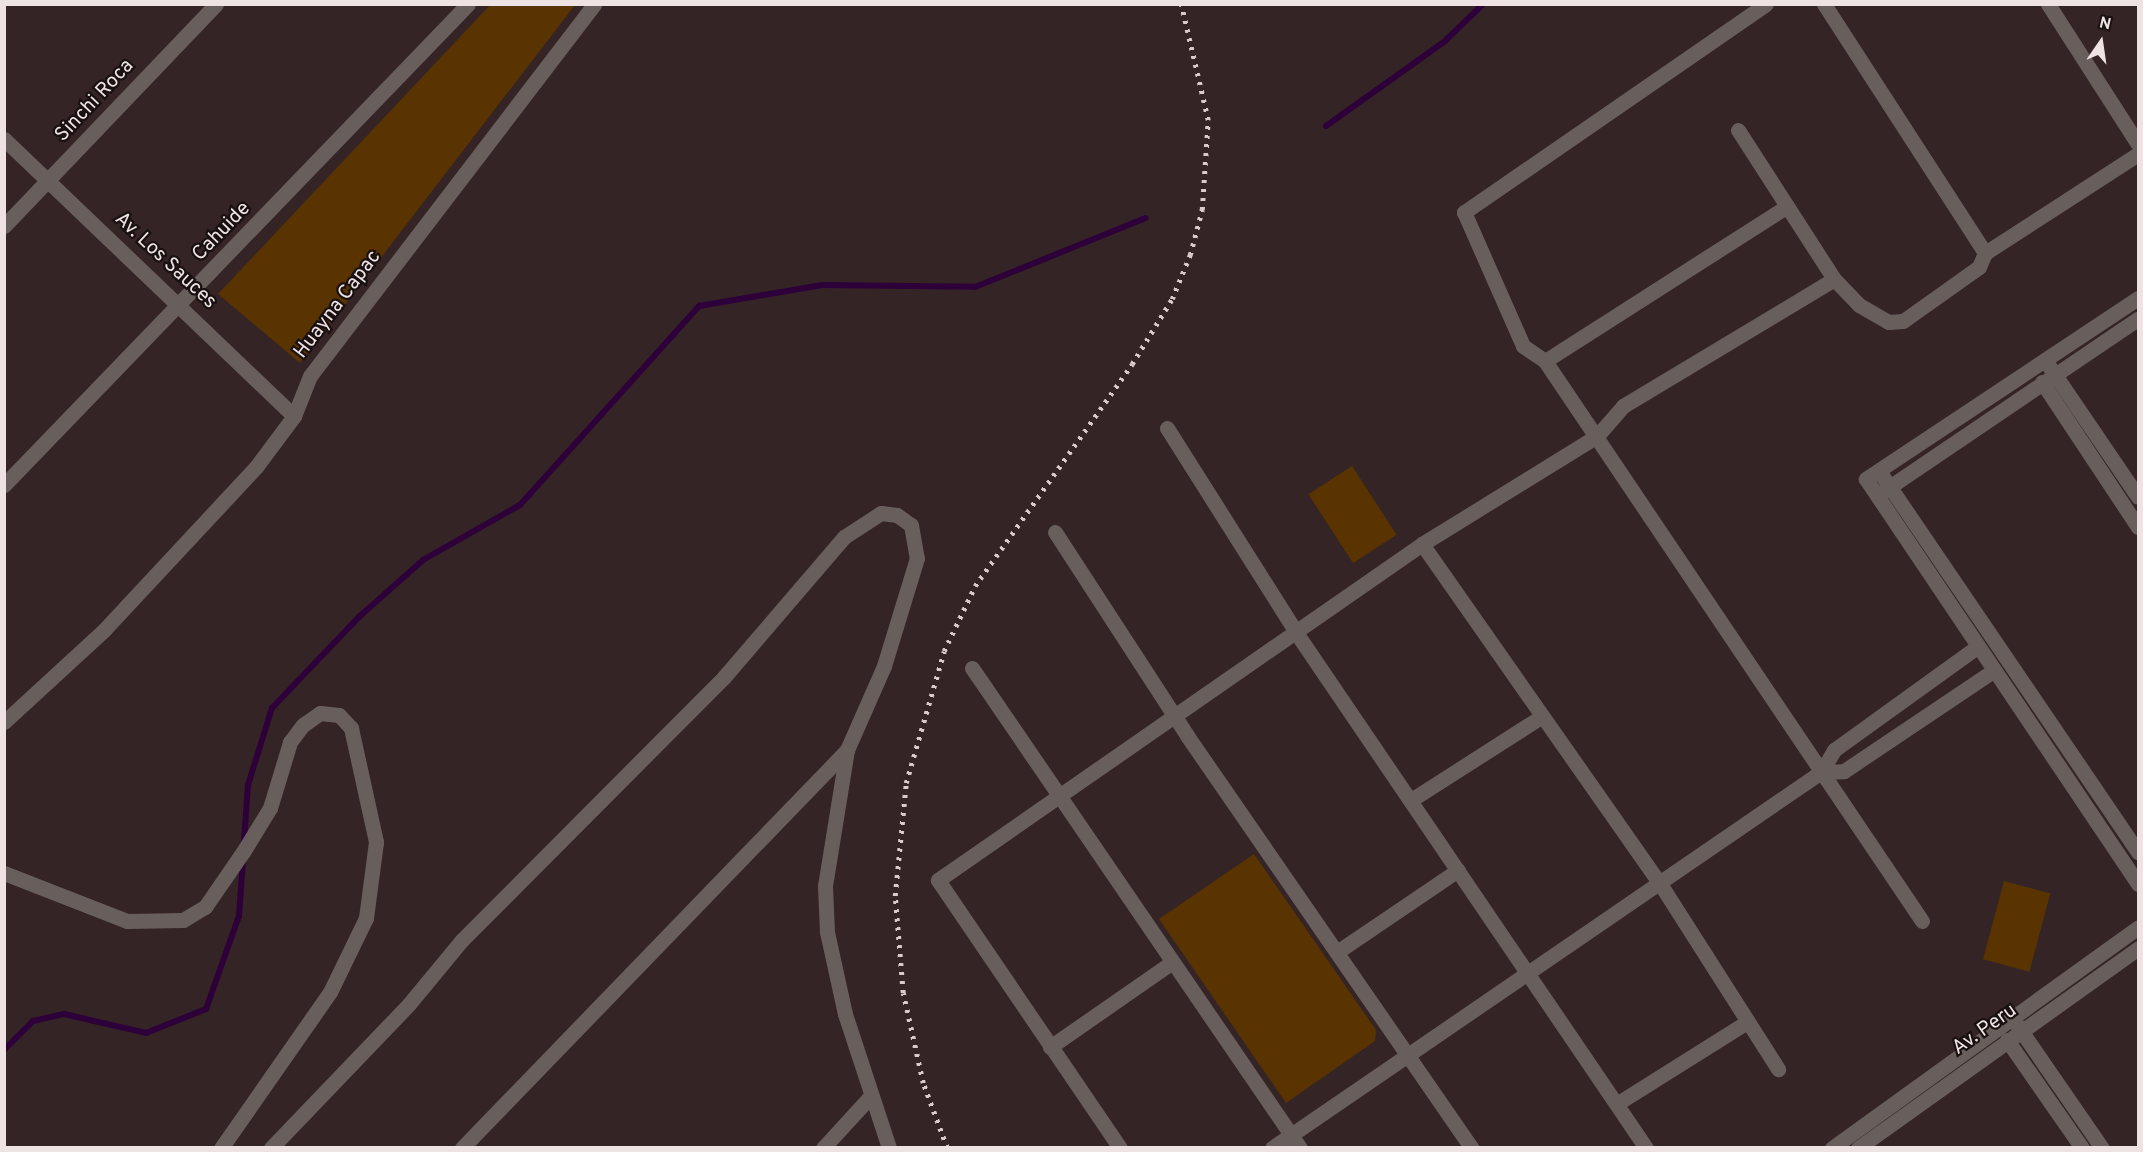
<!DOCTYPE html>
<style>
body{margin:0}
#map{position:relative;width:2143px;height:1152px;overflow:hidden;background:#352426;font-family:Overpass,sans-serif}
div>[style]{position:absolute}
.green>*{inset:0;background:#593300;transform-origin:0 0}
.stream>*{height:6px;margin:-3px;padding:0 3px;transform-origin:3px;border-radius:3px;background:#2d003a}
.minor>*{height:15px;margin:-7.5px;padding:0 7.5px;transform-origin:7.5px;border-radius:7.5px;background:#685f5c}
.tertiary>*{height:15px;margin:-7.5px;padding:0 7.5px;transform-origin:7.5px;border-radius:7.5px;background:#685f5c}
.rail>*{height:4.5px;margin-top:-2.25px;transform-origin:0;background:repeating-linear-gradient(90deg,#d9cbcc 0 3px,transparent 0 9px)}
span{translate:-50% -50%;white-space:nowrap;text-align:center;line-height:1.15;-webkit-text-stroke:4.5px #181011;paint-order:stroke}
.street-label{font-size:20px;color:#efe2e3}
.frame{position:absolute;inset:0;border:6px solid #efe2e3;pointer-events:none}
.north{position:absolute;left:2071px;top:12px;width:60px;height:60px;-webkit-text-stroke:4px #181011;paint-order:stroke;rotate:13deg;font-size:16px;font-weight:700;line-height:24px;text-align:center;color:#efe2e3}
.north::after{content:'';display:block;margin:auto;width:21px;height:27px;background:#efe2e3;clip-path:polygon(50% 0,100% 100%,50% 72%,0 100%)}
</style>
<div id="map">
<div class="green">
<div style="clip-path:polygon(491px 4px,575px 5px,300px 363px,218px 294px)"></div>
<div style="left:1352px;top:466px;width:82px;height:52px;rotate:57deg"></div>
<div style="clip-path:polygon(1254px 854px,1376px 1030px,1375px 1041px,1286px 1103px,1159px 919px)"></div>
<div style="left:2004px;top:881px;width:48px;height:81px;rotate:15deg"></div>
</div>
<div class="stream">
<div style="left:1326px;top:126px;width:146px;rotate:-35.5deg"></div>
<div style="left:1445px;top:41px;width:53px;rotate:-44.2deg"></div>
<div style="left:244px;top:841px;width:56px;rotate:-85.9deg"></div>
<div style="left:248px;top:785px;width:81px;rotate:-72.7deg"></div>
<div style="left:272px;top:708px;width:127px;rotate:-46.3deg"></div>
<div style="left:360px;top:616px;width:84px;rotate:-41.6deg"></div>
<div style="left:423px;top:560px;width:112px;rotate:-29.6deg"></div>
<div style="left:520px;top:505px;width:268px;rotate:-48deg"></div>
<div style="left:699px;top:306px;width:125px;rotate:-9.7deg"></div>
<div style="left:822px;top:285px;width:153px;rotate:0.7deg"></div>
<div style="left:975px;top:287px;width:184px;rotate:-22deg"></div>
<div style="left:4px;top:1050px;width:41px;rotate:-45deg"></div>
<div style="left:33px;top:1021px;width:32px;rotate:-13deg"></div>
<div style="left:64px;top:1014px;width:84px;rotate:13deg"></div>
<div style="left:146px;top:1033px;width:65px;rotate:-21.8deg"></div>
<div style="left:206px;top:1009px;width:99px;rotate:-70.5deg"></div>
<div style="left:239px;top:916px;width:56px;rotate:-85.9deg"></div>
</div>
<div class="minor">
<div style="left:1766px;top:4px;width:367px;rotate:145.4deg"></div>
<div style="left:1464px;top:212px;width:146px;rotate:66.2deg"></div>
<div style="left:1523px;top:346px;width:27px;rotate:34deg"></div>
<div style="left:1545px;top:361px;width:284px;rotate:-32.6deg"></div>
<div style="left:1824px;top:4px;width:297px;rotate:57.1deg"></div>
<div style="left:2048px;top:4px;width:166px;rotate:57.3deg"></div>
<div style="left:1738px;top:130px;width:177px;rotate:57.2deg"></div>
<div style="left:1834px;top:279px;width:36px;rotate:46deg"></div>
<div style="left:1859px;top:305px;width:34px;rotate:30deg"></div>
<div style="left:1889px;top:322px;width:14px;rotate:-4deg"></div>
<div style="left:1903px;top:321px;width:93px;rotate:-35.4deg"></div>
<div style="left:1979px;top:267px;width:15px;rotate:-67deg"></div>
<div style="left:1985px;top:253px;width:182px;rotate:-32.9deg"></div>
<div style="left:4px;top:139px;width:401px;rotate:43.7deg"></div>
<div style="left:4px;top:226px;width:307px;rotate:-46.3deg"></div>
<div style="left:2138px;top:298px;width:327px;rotate:146.4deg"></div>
<div style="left:1866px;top:479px;width:488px;rotate:56.1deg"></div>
<div style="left:1545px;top:361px;width:675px;rotate:56.05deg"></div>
<div style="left:2049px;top:366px;width:158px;rotate:55.8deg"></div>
<div style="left:2042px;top:382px;width:174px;rotate:56.5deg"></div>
<div style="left:1167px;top:428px;width:244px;rotate:57.7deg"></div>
<div style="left:1297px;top:634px;width:621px;rotate:55.82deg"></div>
<div style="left:1879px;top:471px;width:461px;rotate:55.8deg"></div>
<div style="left:4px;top:485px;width:668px;rotate:-46.03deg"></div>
<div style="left:1882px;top:492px;width:309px;rotate:-34.1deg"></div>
<div style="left:1055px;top:532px;width:244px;rotate:57deg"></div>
<div style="left:1188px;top:737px;width:500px;rotate:55.4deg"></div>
<div style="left:1422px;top:544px;width:413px;rotate:55deg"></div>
<div style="left:1659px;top:882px;width:222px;rotate:57.5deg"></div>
<div style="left:972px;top:668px;width:581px;rotate:55.65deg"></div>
<div style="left:4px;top:722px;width:136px;rotate:-42.6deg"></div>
<div style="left:104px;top:630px;width:223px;rotate:-47deg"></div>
<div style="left:256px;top:467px;width:64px;rotate:-53.3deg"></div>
<div style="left:294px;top:416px;width:43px;rotate:-68.2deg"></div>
<div style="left:310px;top:376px;width:468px;rotate:-52.6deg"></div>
<div style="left:1821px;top:772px;width:23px;rotate:-2deg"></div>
<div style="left:1844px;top:771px;width:179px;rotate:-33.9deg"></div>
<div style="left:1411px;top:800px;width:154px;rotate:-32.6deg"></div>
<div style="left:1337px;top:952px;width:146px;rotate:-34.1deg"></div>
<div style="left:1050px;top:1047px;width:147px;rotate:-34.8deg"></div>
<div style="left:1618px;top:1103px;width:152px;rotate:-32.1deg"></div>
<div style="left:271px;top:1148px;width:199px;rotate:-46.2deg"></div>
<div style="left:409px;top:1004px;width:83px;rotate:-50.4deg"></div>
<div style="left:462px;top:940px;width:371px;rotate:-45.1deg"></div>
<div style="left:724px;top:677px;width:184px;rotate:-49.4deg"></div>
<div style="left:844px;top:537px;width:44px;rotate:-33deg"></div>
<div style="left:881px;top:513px;width:16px;rotate:7deg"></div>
<div style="left:897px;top:515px;width:17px;rotate:36deg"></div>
<div style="left:911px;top:525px;width:34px;rotate:80deg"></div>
<div style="left:917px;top:558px;width:113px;rotate:107deg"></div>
<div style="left:884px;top:666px;width:92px;rotate:113.8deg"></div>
<div style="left:847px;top:750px;width:138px;rotate:99.2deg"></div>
<div style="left:825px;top:886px;width:46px;rotate:87.5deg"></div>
<div style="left:827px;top:932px;width:84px;rotate:77.6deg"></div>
<div style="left:845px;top:1014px;width:141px;rotate:71.8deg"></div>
<div style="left:462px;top:1148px;width:554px;rotate:-45.95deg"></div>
<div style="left:823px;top:1148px;width:68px;rotate:-47.4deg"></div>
<div style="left:1120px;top:1148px;width:324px;rotate:-124.2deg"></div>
<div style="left:938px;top:880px;width:589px;rotate:-34.77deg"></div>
<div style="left:1422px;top:544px;width:206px;rotate:-31.7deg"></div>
<div style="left:1597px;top:436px;width:40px;rotate:-49deg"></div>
<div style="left:1623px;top:406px;width:246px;rotate:-31deg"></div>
<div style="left:1272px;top:1148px;width:665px;rotate:-34.41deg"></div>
<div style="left:1821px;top:772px;width:26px;rotate:-59deg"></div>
<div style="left:1834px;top:750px;width:176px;rotate:-35.8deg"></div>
</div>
<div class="tertiary">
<div style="left:4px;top:873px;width:132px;rotate:21.3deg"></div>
<div style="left:127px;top:921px;width:56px;rotate:-1deg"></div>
<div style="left:183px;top:920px;width:26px;rotate:-31deg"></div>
<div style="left:205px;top:907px;width:67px;rotate:-55.4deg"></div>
<div style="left:243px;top:852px;width:52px;rotate:-58.5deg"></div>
<div style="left:270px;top:808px;width:69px;rotate:-73.1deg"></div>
<div style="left:290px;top:742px;width:21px;rotate:-53deg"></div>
<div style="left:303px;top:725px;width:21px;rotate:-35deg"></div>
<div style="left:320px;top:713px;width:19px;rotate:6deg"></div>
<div style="left:339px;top:715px;width:18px;rotate:47deg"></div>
<div style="left:351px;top:728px;width:117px;rotate:77.6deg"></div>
<div style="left:376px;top:842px;width:77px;rotate:97.5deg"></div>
<div style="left:366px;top:918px;width:82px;rotate:115.9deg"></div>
<div style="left:330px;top:992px;width:190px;rotate:124.9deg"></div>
<div style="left:2015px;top:1022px;width:153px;rotate:55.4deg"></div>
<div style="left:2007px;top:1040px;width:131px;rotate:55.2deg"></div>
<div style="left:1832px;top:1148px;width:377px;rotate:-35.8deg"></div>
<div style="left:1858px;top:1148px;width:344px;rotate:-35.5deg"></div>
</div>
<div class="rail">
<div style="left:947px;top:1148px;width:69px;rotate:-110.3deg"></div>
<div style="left:923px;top:1083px;width:92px;rotate:-102.5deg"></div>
<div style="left:903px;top:993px;width:97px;rotate:-94.7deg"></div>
<div style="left:895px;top:896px;width:114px;rotate:-84.4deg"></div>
<div style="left:906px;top:783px;width:137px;rotate:-73.9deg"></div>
<div style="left:944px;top:651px;width:72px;rotate:-64.5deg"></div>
<div style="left:975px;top:586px;width:272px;rotate:-54.7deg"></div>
<div style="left:1132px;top:364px;width:76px;rotate:-58.4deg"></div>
<div style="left:1172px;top:299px;width:48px;rotate:-67.8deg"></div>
<div style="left:1190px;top:255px;width:47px;rotate:-75.1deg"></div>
<div style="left:1202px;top:210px;width:90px;rotate:-86.2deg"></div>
<div style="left:1208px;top:120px;width:119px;rotate:-103.1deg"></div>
</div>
<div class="street-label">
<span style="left:95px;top:101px;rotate:-47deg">Sinchi Roca</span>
<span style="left:222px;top:232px;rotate:-46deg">Cahuide</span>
<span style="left:165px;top:261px;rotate:43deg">Av. Los Sauces</span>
<span style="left:338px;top:305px;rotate:-53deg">Huayna Capac</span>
<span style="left:1985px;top:1030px;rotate:-35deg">Av. Peru</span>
</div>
<div class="frame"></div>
<div class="north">N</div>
</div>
